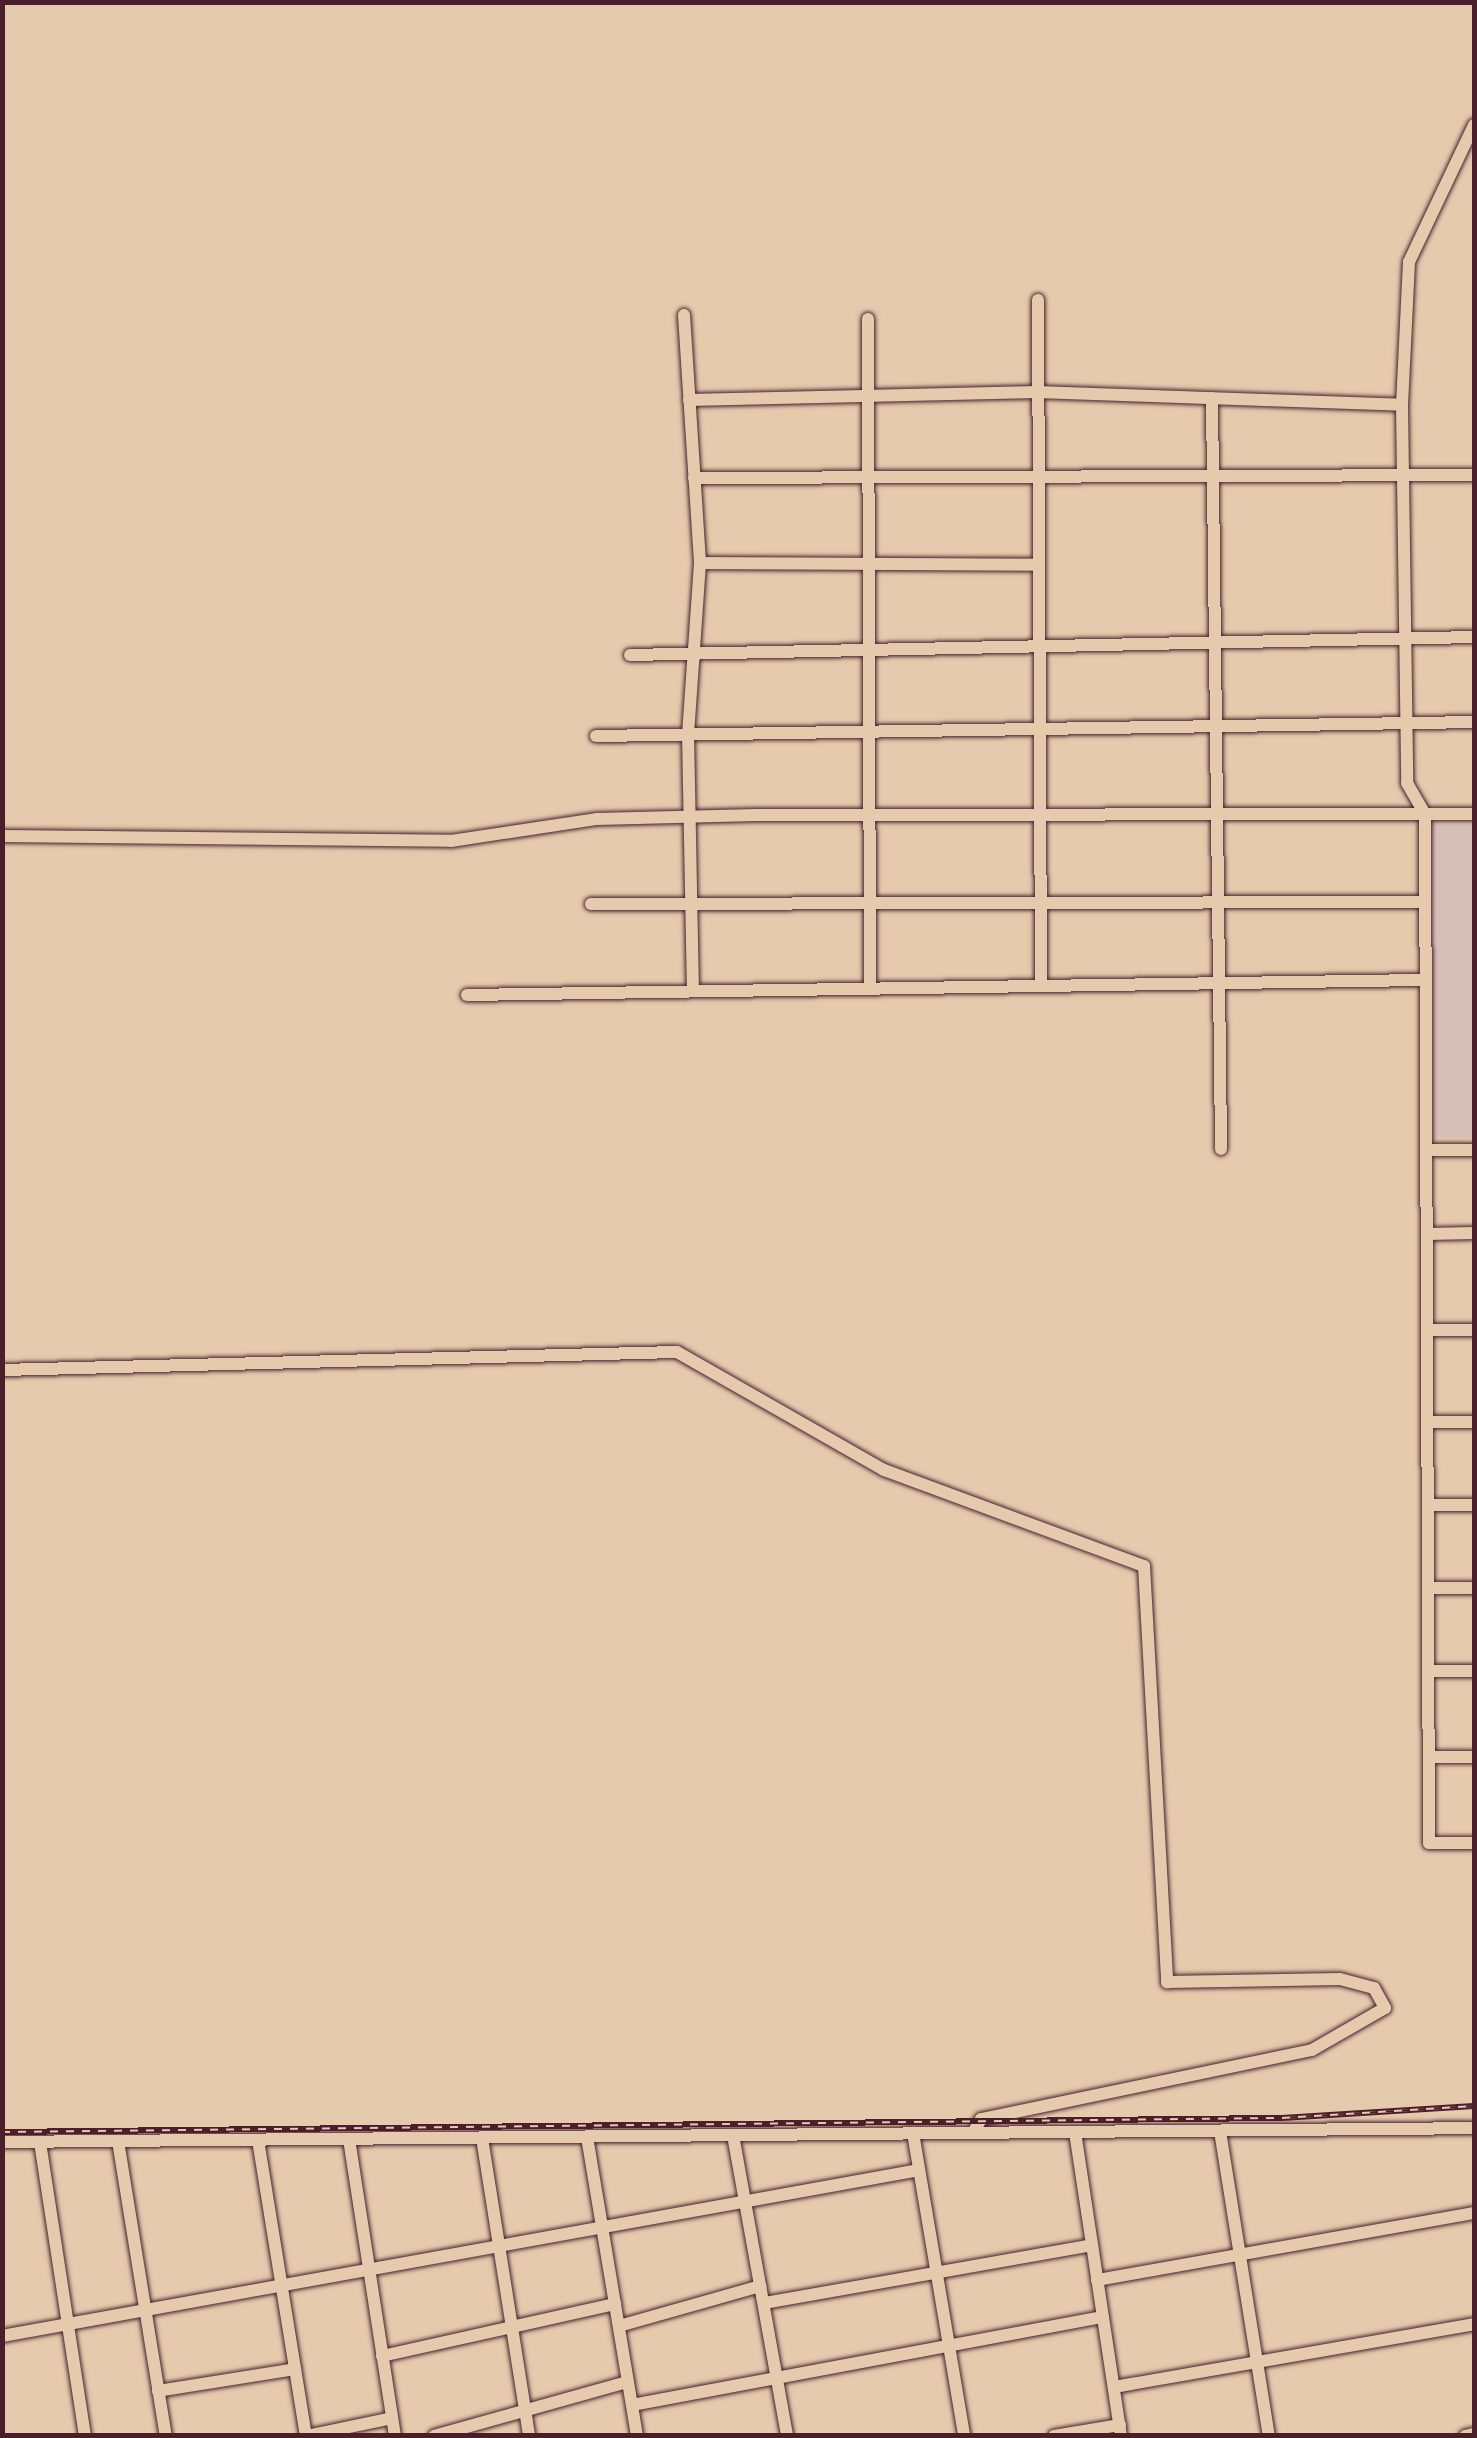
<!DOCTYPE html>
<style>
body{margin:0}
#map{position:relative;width:1477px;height:2438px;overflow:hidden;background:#e6caad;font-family:"Indie Flower",sans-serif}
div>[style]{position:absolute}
.built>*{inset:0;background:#d8c0ba;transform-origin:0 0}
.roads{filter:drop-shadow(0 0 2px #4a1f2b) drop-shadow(0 0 2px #4a1f2b)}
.minor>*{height:12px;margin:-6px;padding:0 6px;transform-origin:6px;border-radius:6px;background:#e6caad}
.rail>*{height:6px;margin-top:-3px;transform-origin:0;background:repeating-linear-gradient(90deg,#e6caad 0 8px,#4a1f2b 0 16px);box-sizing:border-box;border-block:2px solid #4a1f2b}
span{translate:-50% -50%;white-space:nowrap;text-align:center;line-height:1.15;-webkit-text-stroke:9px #e6caad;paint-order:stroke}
.frame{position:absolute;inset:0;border:5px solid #4a1f2b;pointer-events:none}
</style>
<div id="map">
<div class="built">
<div style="left:1474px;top:824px;width:313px;height:44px;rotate:90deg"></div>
</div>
<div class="roads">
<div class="minor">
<div style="left:1474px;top:125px;width:152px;rotate:115.4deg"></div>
<div style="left:1409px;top:262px;width:143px;rotate:92.8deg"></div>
<div style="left:1402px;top:405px;width:378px;rotate:89.2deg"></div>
<div style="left:1407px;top:783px;width:36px;rotate:60deg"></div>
<div style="left:1425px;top:814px;width:1029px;rotate:89.78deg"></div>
<div style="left:1429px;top:1843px;width:45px"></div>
<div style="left:1038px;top:300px;width:685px;rotate:89.75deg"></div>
<div style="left:684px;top:315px;width:249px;rotate:86.3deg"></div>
<div style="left:700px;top:563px;width:170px;rotate:94deg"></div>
<div style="left:688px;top:733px;width:258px;rotate:88.9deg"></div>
<div style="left:868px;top:319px;width:669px;rotate:89.83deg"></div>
<div style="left:1212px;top:398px;width:751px;rotate:89.31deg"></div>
<div style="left:689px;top:400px;width:348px;rotate:-1.3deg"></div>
<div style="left:1037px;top:392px;width:365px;rotate:2deg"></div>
<div style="left:694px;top:478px;width:780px;rotate:-0.22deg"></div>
<div style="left:700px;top:563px;width:338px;rotate:0.3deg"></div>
<div style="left:630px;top:655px;width:844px;rotate:-1.22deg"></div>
<div style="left:596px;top:736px;width:878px;rotate:-0.91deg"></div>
<div style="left:2px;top:836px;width:449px;rotate:0.6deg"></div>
<div style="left:451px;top:841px;width:148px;rotate:-8.6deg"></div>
<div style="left:597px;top:819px;width:159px;rotate:-1.4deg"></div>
<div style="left:756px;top:815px;width:718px;rotate:-0.08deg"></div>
<div style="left:591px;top:904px;width:834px;rotate:-0.14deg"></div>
<div style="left:467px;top:995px;width:958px;rotate:-0.9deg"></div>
<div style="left:1426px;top:1150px;width:48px"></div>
<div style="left:1427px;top:1234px;width:47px;rotate:-1.2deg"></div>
<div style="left:1427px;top:1330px;width:47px"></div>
<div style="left:2px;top:1370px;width:675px;rotate:-1.53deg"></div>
<div style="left:677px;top:1352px;width:238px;rotate:29.7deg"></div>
<div style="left:884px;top:1470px;width:277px;rotate:20.3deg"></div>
<div style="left:1144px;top:1566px;width:417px;rotate:86.8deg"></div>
<div style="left:1167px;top:1982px;width:173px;rotate:-1deg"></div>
<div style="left:1340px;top:1979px;width:35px;rotate:15deg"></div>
<div style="left:1374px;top:1988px;width:23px;rotate:61deg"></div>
<div style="left:1385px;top:2008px;width:84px;rotate:150.1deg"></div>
<div style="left:1312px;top:2050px;width:338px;rotate:168.2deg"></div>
<div style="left:981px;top:2119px;width:16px;rotate:120deg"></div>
<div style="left:1427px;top:1422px;width:47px"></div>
<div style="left:1428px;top:1505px;width:46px"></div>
<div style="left:1428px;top:1588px;width:46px"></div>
<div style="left:1429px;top:1671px;width:45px"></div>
<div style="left:1429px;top:1757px;width:45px"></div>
<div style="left:1220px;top:2131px;width:309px;rotate:80.9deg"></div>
<div style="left:1075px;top:2132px;width:307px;rotate:81.4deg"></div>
<div style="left:913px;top:2133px;width:307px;rotate:80.4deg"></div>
<div style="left:733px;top:2135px;width:306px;rotate:79.8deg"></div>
<div style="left:587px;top:2137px;width:303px;rotate:80.5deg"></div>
<div style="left:482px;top:2138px;width:302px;rotate:81deg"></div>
<div style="left:349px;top:2139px;width:301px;rotate:81.2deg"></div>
<div style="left:258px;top:2140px;width:300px;rotate:80.8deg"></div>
<div style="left:306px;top:2436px;width:88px;rotate:-11.8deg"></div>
<div style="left:118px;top:2141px;width:299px;rotate:80.8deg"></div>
<div style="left:2px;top:2142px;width:1472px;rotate:-0.54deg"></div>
<div style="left:40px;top:2142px;width:297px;rotate:81.3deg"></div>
<div style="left:1097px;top:2280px;width:383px;rotate:-10.1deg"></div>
<div style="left:764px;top:2303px;width:333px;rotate:-10deg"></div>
<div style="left:619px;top:2326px;width:147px;rotate:-15.8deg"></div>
<div style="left:2px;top:2336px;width:932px;rotate:-10.26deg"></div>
<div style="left:382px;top:2356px;width:239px;rotate:-12.6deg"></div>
<div style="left:1114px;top:2387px;width:365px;rotate:-9.9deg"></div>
<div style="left:158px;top:2391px;width:139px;rotate:-9.1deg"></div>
<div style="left:632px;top:2405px;width:479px;rotate:-10.6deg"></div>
<div style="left:434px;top:2436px;width:201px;rotate:-15.6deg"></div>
<div style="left:1054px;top:2436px;width:67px;rotate:-9.5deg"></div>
<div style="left:1465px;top:2436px;width:9px;rotate:-13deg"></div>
</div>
</div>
<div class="rail">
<div style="left:2px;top:2132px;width:1280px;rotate:-0.63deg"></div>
<div style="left:1282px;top:2118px;width:192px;rotate:-3.6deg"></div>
</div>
<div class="frame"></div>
</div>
